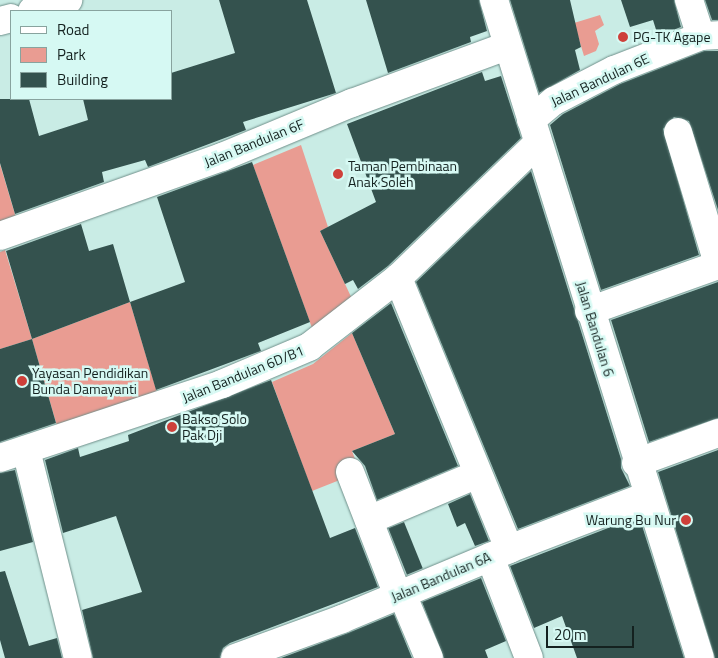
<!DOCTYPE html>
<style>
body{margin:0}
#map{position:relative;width:718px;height:658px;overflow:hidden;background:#c9ece5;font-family:"Titillium Web",sans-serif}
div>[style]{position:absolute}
.green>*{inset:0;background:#e99c92}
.building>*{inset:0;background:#34524e;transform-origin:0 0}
.roads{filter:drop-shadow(0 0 1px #6f8f8a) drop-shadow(0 0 1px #6f8f8a)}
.minor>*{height:28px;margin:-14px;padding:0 14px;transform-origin:14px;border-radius:14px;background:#fff}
.dots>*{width:14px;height:14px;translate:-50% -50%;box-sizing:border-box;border:2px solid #d6f9f3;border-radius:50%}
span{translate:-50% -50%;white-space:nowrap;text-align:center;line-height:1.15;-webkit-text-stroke:5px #d6f9f3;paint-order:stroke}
.poi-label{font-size:14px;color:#14211f}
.left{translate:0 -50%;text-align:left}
.right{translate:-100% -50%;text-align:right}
.street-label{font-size:14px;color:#14211f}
.legend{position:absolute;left:10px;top:10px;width:162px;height:90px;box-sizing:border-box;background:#d6f9f3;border:1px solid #88a39e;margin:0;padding:6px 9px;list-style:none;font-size:15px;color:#14211f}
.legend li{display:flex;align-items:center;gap:10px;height:25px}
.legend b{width:25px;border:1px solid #88a39e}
.scale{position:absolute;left:546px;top:626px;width:88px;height:22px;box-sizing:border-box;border:2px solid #14211f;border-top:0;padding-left:6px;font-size:15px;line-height:18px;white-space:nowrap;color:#14211f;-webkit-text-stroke:4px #d6f9f3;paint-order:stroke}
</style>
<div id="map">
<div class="green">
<div style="clip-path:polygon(600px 15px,604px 25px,595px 31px,599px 44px,596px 51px,584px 56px,574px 23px)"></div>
<div style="clip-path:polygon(301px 145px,328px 227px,320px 231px,354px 303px,312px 328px,253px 165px)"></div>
<div style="clip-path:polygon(0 164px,16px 218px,0 223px)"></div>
<div style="clip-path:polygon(5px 250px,32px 339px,130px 302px,158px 396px,57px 426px,32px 339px,0 349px,0 252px)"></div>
<div style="clip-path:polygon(352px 333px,395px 434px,352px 451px,360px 472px,312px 491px,272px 382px,313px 364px)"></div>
</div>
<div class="building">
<div style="clip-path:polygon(219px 0,307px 0,336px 93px,243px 122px,246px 130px,148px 167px,145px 160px,102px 172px,104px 182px,15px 214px,0 163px,0 99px,29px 99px,39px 136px,88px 120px,83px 99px,171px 99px,171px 73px,235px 53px)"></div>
<div style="clip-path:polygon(366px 0,479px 0,487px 31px,470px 37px,471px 42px,388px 73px)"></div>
<div style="clip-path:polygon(510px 0,570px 0,581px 47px,575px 50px,580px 70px,539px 93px)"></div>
<div style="clip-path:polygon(621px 0,674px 0,681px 27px,658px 36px,653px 20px,630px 27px)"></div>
<div style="clip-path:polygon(705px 0,718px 0,718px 20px,712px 20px)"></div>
<div style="clip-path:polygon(704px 51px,718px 51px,718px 210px,689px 121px,674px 117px,663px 129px,699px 255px,601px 290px,550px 125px,563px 114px,620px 84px)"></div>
<div style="clip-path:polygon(482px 72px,485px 81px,501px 76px,521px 138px,388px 266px,358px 289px,353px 280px,345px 284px,320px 231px,376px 202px,347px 124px)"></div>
<div style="clip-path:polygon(252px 162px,310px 322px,258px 343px,261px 351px,156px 390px,130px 302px,185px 282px,157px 197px)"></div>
<div style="clip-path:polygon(531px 171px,621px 459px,621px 468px,630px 486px,518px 529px,416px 282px)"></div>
<div style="clip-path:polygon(81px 224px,89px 251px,113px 244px,130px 302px,32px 339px,6px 251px)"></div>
<div style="clip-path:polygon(718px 282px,718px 418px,649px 442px,611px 320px)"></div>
<div style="clip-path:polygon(391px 303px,458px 466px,377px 500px,365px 466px,352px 451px,395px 434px,352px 333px)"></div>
<div style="clip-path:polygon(32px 339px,56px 423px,0 442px,0 349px)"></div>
<div style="clip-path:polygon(271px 380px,330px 538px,355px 528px,378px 587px,230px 643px,223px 648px,220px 658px,93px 658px,82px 610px,142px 592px,116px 516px,63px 533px,45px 460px,78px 448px,80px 457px,129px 441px,128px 435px)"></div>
<div style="clip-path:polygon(718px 450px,718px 658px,715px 658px,658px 472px)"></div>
<div style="clip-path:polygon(15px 470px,33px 542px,0 551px,0 473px)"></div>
<div style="clip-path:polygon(470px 494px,489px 541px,475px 546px,465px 523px,457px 527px,448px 504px)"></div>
<div style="clip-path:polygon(639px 516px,684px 658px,577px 658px,562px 616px,534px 628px,510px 566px)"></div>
<div style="left:404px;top:522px;width:50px;height:17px;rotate:68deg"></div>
<div style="clip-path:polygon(5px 571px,29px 646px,57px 638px,62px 658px,5px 658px,0 640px,0 572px)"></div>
<div style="clip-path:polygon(481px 578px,506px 641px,485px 650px,488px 658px,444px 658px,422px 602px)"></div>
<div style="clip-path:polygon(394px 614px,412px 658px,281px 658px,348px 633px)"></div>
</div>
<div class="roads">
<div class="minor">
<div style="left:494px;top:0;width:689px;rotate:72.62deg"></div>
<div style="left:689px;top:0;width:38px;rotate:72deg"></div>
<div style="left:32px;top:11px;width:38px;rotate:-17deg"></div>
<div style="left:0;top:21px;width:11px;rotate:-15deg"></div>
<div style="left:531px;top:120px;width:30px;rotate:-40deg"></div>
<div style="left:554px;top:101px;width:68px;rotate:-27.3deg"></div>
<div style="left:614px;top:70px;width:93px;rotate:-21.3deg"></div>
<div style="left:701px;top:36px;width:17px;rotate:-3deg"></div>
<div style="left:678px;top:132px;width:138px;rotate:73.1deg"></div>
<div style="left:0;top:236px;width:236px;rotate:-19.6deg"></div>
<div style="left:222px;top:157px;width:141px;rotate:-22.6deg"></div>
<div style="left:352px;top:103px;width:165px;rotate:-20.2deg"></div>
<div style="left:398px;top:278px;width:293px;rotate:67.7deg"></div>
<div style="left:589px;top:311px;width:137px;rotate:-19.6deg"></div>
<div style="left:26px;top:450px;width:214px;rotate:76deg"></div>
<div style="left:0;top:458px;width:234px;rotate:-18.4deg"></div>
<div style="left:222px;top:384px;width:95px;rotate:-23deg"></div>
<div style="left:309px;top:347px;width:113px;rotate:-37.8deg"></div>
<div style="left:398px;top:278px;width:193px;rotate:-44deg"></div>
<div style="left:636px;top:463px;width:87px;rotate:-20.1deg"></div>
<div style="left:350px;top:472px;width:133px;rotate:68.8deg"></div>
<div style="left:369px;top:520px;width:118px;rotate:-22.9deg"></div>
<div style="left:490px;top:557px;width:108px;rotate:68.9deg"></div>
<div style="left:402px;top:594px;width:69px;rotate:67.1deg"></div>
<div style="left:235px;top:658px;width:114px;rotate:-20deg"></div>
<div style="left:342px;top:619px;width:181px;rotate:-22.7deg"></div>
<div style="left:509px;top:549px;width:148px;rotate:-21deg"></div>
</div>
</div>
<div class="dots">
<div style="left:623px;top:37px;background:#ce403a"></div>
<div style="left:338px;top:174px;background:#ce403a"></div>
<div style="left:22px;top:381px;background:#ce403a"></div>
<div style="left:172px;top:427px;background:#ce403a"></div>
<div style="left:686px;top:520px;background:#ce403a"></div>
</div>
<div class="poi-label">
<span class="left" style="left:633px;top:37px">PG-TK Agape</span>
<span class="left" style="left:348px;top:174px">Taman Pembinaan<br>Anak Soleh</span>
<span class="left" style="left:32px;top:381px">Yayasan Pendidikan<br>Bunda Damayanti</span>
<span class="left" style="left:182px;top:427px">Bakso Solo<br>Pak Dji</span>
<span class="right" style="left:676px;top:520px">Warung Bu Nur</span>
</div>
<div class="street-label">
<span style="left:600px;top:80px;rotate:-25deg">Jalan Bandulan 6E</span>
<span style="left:254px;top:143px;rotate:-22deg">Jalan Bandulan 6F</span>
<span style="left:595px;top:329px;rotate:73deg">Jalan Bandulan 6</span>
<span style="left:243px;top:374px;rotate:-22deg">Jalan Bandulan 6D/B1</span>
<span style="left:441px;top:577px;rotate:-23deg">Jalan Bandulan 6A</span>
</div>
<ul class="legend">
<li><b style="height:6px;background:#fff"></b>Road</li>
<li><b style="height:14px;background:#e99c92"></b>Park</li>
<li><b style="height:14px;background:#34524e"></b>Building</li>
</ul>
<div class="scale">20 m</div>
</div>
